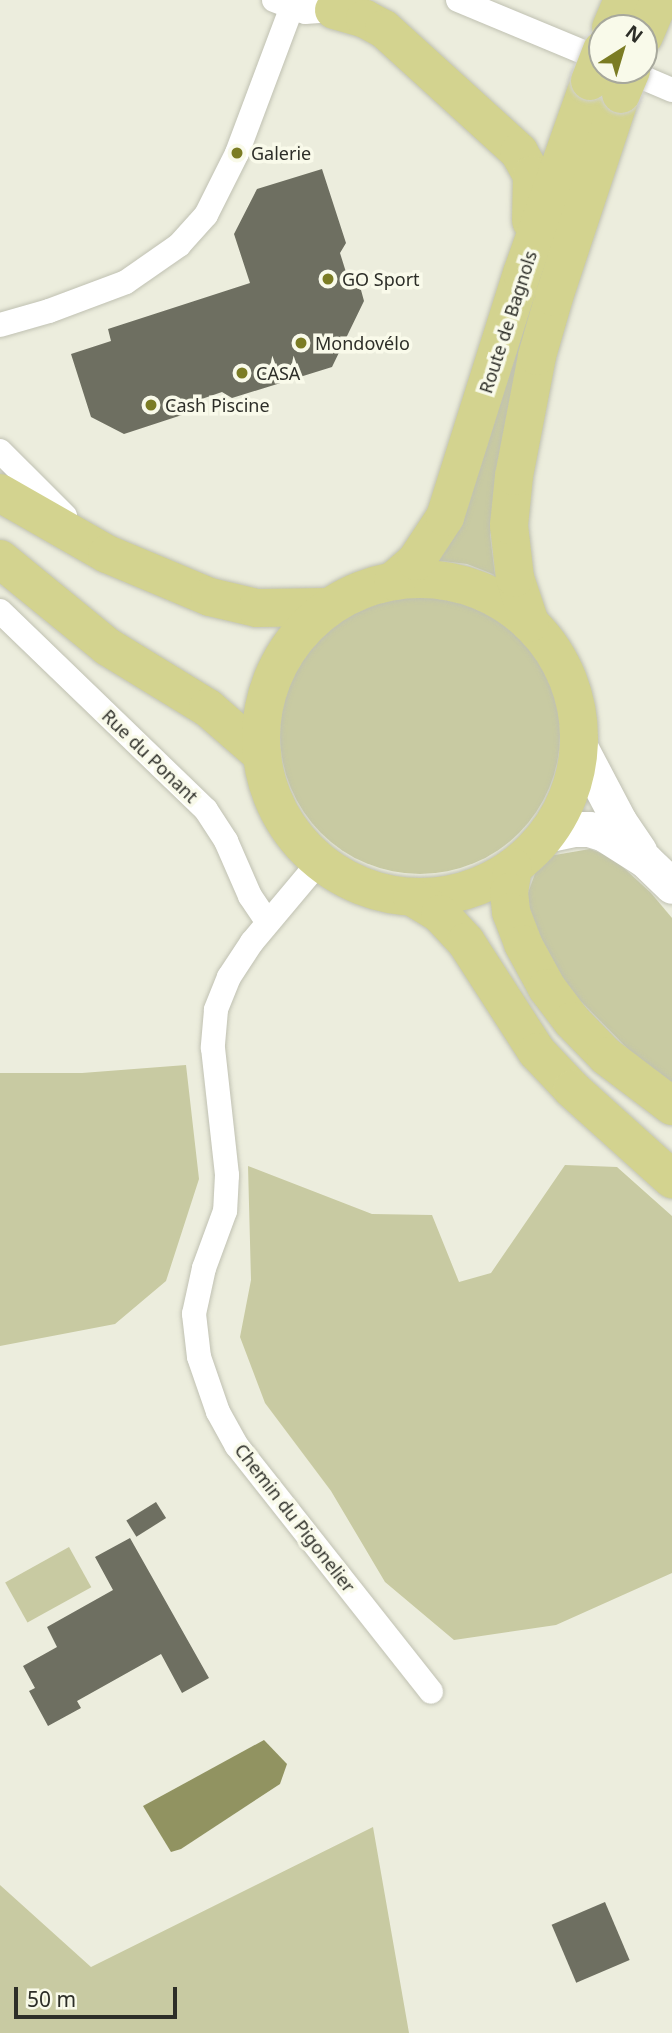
<!DOCTYPE html>
<meta charset="utf-8">
<style>
body{margin:0}
#map{position:relative;width:672px;height:2033px;overflow:hidden;background:#eceddd;font-family:"Noto Sans",sans-serif}
div>[style]{position:absolute}
.green>*{inset:0;background:#c8caa2;transform-origin:0 0}
.round{border-radius:50%}
.water>*{inset:0;background:#919361}
.building>*{inset:0;background:#6e6f61;transform-origin:0 0}
.roads{filter:drop-shadow(0 0 2px #c0c1b2) drop-shadow(0 0 2px #c0c1b2)}
.street>*{height:24px;margin:-12px;padding:0 12px;transform-origin:12px;border-radius:12px;background:#fff}
.secondary>*{height:35px;margin:-17.5px;padding:0 17.5px;transform-origin:17.5px;border-radius:17.5px;background:#fff}
.primary>*{height:38px;margin:-19px;padding:0 19px;transform-origin:19px;border-radius:19px;background:#d3d38f}
.primary>.ring{margin:-19px;padding:0;box-sizing:content-box;background:none;border:38px solid #d3d38f;border-radius:50%}
.bridges{filter:drop-shadow(0 0 2px #d1d1d0) drop-shadow(0 0 2px #d1d1d0)}
.primary-bridge>*{height:38px;margin:-19px;padding:0 19px;transform-origin:19px;border-radius:19px;background:#d3d38f}
.dots>*{width:19px;height:19px;translate:-50% -50%;box-sizing:border-box;border:4px solid #f9faea;border-radius:50%}
span{translate:-50% -50%;white-space:nowrap;text-align:center;line-height:1.15;-webkit-text-stroke:7px #f9faea;paint-order:stroke}
.poi-label{font-size:18px;color:#2d2e28}
.left{translate:0 -50%;text-align:left}
.street-label{font-size:18px;color:#2d2e28}
.north{position:absolute;left:588px;top:14px;width:70px;height:70px;box-sizing:border-box;background:#f9faea;border:2px solid #a7a89c;border-radius:50%;rotate:37deg;font-size:19px;font-weight:700;line-height:28px;text-align:center;color:#2d2e28}
.north::after{content:'';display:block;margin:auto;width:24px;height:32px;background:#7b7c24;clip-path:polygon(50% 0,100% 100%,50% 72%,0 100%)}
.scale{position:absolute;left:14px;top:1987px;width:163px;height:32px;box-sizing:border-box;border:4px solid #2d2e28;border-top:0;padding-left:9px;font-size:21px;line-height:24px;white-space:nowrap;color:#2d2e28;-webkit-text-stroke:5px #f9faea;paint-order:stroke}
</style>
<div id="map">
<div class="green">
<div style="clip-path:polygon(544px 241px,490px 535px,495px 575px,467px 564px,434px 560px)"></div>
<div class="round" style="left:280px;top:594px;width:280px;height:280px"></div>
<div style="clip-path:polygon(590px 849px,613px 858px,651px 893px,672px 918px,672px 1086px,629px 1050px,564px 984px,530px 920px,528px 893px,537px 868px,549px 856px)"></div>
<div style="clip-path:polygon(186px 1065px,199px 1179px,166px 1281px,115px 1324px,0 1346px,0 1073px,82px 1073px)"></div>
<div style="clip-path:polygon(565px 1165px,617px 1167px,672px 1216px,672px 1573px,556px 1625px,454px 1640px,385px 1582px,331px 1491px,265px 1403px,240px 1337px,251px 1280px,248px 1166px,372px 1214px,432px 1215px,459px 1282px,491px 1273px)"></div>
<div style="left:69px;top:1547px;width:46px;height:73px;rotate:61deg"></div>
<div style="clip-path:polygon(373px 1827px,409px 2033px,0 2033px,0 1885px,91px 1967px)"></div>
</div>
<div class="water">
<div style="clip-path:polygon(264px 1740px,287px 1764px,280px 1784px,181px 1849px,171px 1852px,143px 1806px)"></div>
</div>
<div class="building">
<div style="clip-path:polygon(322px 169px,346px 243px,340px 253px,350px 285px,361px 290px,364px 301px,332px 367px,232px 398px,222px 392px,190px 403px,185px 414px,124px 434px,91px 417px,71px 354px,111px 341px,108px 329px,250px 283px,234px 234px,257px 189px)"></div>
<div style="left:156px;top:1502px;width:19px;height:35px;rotate:58deg"></div>
<div style="clip-path:polygon(130px 1538px,209px 1678px,182px 1693px,161px 1654px,77px 1701px,81px 1708px,48px 1726px,29px 1691px,35px 1688px,23px 1666px,57px 1647px,47px 1627px,113px 1590px,95px 1557px)"></div>
<div style="left:605px;top:1902px;width:63px;height:58px;rotate:67deg"></div>
</div>
<div class="roads">
<div class="street">
<div style="left:274px;top:0;width:33px;rotate:21deg"></div>
<div style="left:305px;top:12px;width:29px;rotate:-4deg"></div>
<div style="left:334px;top:10px;width:13px;rotate:-27deg"></div>
<div style="left:458px;top:0;width:156px;rotate:22.6deg"></div>
<div style="left:625px;top:70px;width:51px;rotate:23.1deg"></div>
<div style="left:0;top:325px;width:51px;rotate:-15.9deg"></div>
<div style="left:49px;top:311px;width:82px;rotate:-20.6deg"></div>
<div style="left:126px;top:282px;width:65px;rotate:-34.9deg"></div>
<div style="left:179px;top:245px;width:40px;rotate:-48deg"></div>
<div style="left:206px;top:215px;width:69px;rotate:-63.4deg"></div>
<div style="left:237px;top:153px;width:154px;rotate:-69.4deg"></div>
<div style="left:0;top:451px;width:92px;rotate:45deg"></div>
<div style="left:0;top:611px;width:286px;rotate:44deg"></div>
<div style="left:206px;top:810px;width:37px;rotate:57deg"></div>
<div style="left:226px;top:841px;width:60px;rotate:66.4deg"></div>
<div style="left:250px;top:896px;width:32px;rotate:56deg"></div>
<div style="left:320px;top:861px;width:106px;rotate:130deg"></div>
<div style="left:252px;top:942px;width:42px;rotate:123.3deg"></div>
<div style="left:229px;top:977px;width:35px;rotate:112deg"></div>
<div style="left:216px;top:1010px;width:38px;rotate:95deg"></div>
<div style="left:213px;top:1048px;width:128px;rotate:83.7deg"></div>
<div style="left:227px;top:1175px;width:36px;rotate:93deg"></div>
<div style="left:225px;top:1211px;width:61px;rotate:110.2deg"></div>
<div style="left:204px;top:1268px;width:47px;rotate:102.3deg"></div>
<div style="left:194px;top:1314px;width:43px;rotate:83.4deg"></div>
<div style="left:199px;top:1357px;width:58px;rotate:70.9deg"></div>
<div style="left:218px;top:1412px;width:39px;rotate:61deg"></div>
<div style="left:237px;top:1446px;width:313px;rotate:51.7deg"></div>
</div>
<div class="secondary">
<div style="left:579px;top:745px;width:86px;rotate:62.2deg"></div>
<div style="left:619px;top:821px;width:36px;rotate:56deg"></div>
<div style="left:546px;top:835px;width:29px;rotate:-12deg"></div>
<div style="left:574px;top:829px;width:15px"></div>
<div style="left:589px;top:829px;width:16px;rotate:18deg"></div>
<div style="left:604px;top:834px;width:49px;rotate:32.4deg"></div>
<div style="left:645px;top:860px;width:37px;rotate:44deg"></div>
</div>
<div class="primary">
<div style="left:334px;top:10px;width:32px;rotate:16deg"></div>
<div style="left:365px;top:19px;width:21px;rotate:28deg"></div>
<div style="left:384px;top:29px;width:183px;rotate:42.3deg"></div>
<div style="left:519px;top:152px;width:26px;rotate:61deg"></div>
<div style="left:532px;top:175px;width:46px;rotate:91.2deg"></div>
<div style="left:611px;top:28px;width:30px;rotate:-67deg"></div>
<div style="left:644px;top:36px;width:39px;rotate:-67deg"></div>
<div style="left:0;top:493px;width:123px;rotate:29.7deg"></div>
<div style="left:107px;top:554px;width:112px;rotate:22.7deg"></div>
<div style="left:210px;top:597px;width:48px;rotate:13.2deg"></div>
<div style="left:257px;top:608px;width:71px;rotate:-0.8deg"></div>
<div style="left:0;top:559px;width:139px;rotate:39.2deg"></div>
<div style="left:108px;top:647px;width:117px;rotate:31.4deg"></div>
<div style="left:208px;top:708px;width:72px;rotate:41deg"></div>
<div class="ring" style="left:261px;top:579px;width:280px;height:280px"></div>
<div style="left:393px;top:581px;width:30px;rotate:-41deg"></div>
<div style="left:416px;top:561px;width:53px;rotate:-56.6deg"></div>
<div style="left:445px;top:517px;width:256px;rotate:-72.5deg"></div>
<div style="left:522px;top:273px;width:204px;rotate:-70.5deg"></div>
<div style="left:530px;top:623px;width:47px;rotate:-108.4deg"></div>
<div style="left:515px;top:578px;width:53px;rotate:-96.5deg"></div>
<div style="left:509px;top:525px;width:49px;rotate:-84.2deg"></div>
<div style="left:514px;top:476px;width:122px;rotate:-79.1deg"></div>
<div style="left:537px;top:356px;width:61px;rotate:-73.9deg"></div>
<div style="left:554px;top:297px;width:214px;rotate:-71.7deg"></div>
<div style="left:513px;top:867px;width:25px;rotate:99deg"></div>
<div style="left:509px;top:892px;width:20px;rotate:84deg"></div>
<div style="left:511px;top:912px;width:34px;rotate:69deg"></div>
<div style="left:523px;top:944px;width:50px;rotate:61.4deg"></div>
<div style="left:547px;top:988px;width:41px;rotate:52.9deg"></div>
<div style="left:572px;top:1021px;width:49px;rotate:45.8deg"></div>
<div style="left:606px;top:1056px;width:83px;rotate:37.1deg"></div>
<div style="left:412px;top:897px;width:33px;rotate:31deg"></div>
<div style="left:440px;top:914px;width:38px;rotate:47deg"></div>
<div style="left:466px;top:942px;width:131px;rotate:57.2deg"></div>
<div style="left:537px;top:1052px;width:51px;rotate:46.6deg"></div>
<div style="left:572px;top:1089px;width:135px;rotate:42deg"></div>
</div>
</div>
<div class="bridges">
<div class="primary-bridge">
<div style="left:590px;top:81px;width:33px;rotate:-69deg"></div>
<div style="left:621px;top:94px;width:26px;rotate:-67deg"></div>
</div>
</div>
<div class="dots">
<div style="left:237px;top:153px;background:#7b7c24"></div>
<div style="left:328px;top:279px;background:#7b7c24"></div>
<div style="left:301px;top:343px;background:#7b7c24"></div>
<div style="left:242px;top:373px;background:#7b7c24"></div>
<div style="left:151px;top:405px;background:#7b7c24"></div>
</div>
<div class="poi-label">
<span class="left" style="left:251px;top:153px">Galerie</span>
<span class="left" style="left:342px;top:279px">GO Sport</span>
<span class="left" style="left:315px;top:343px">Mondovélo</span>
<span class="left" style="left:256px;top:373px">CASA</span>
<span class="left" style="left:165px;top:405px">Cash Piscine</span>
</div>
<div class="street-label">
<span style="left:508px;top:322px;rotate:-72deg">Route de Bagnols</span>
<span style="left:150px;top:756px;rotate:44deg">Rue du Ponant</span>
<span style="left:295px;top:1518px;rotate:52deg">Chemin du Pigonelier</span>
</div>
<div class="north">N</div>
<div class="scale">50 m</div>
</div>
